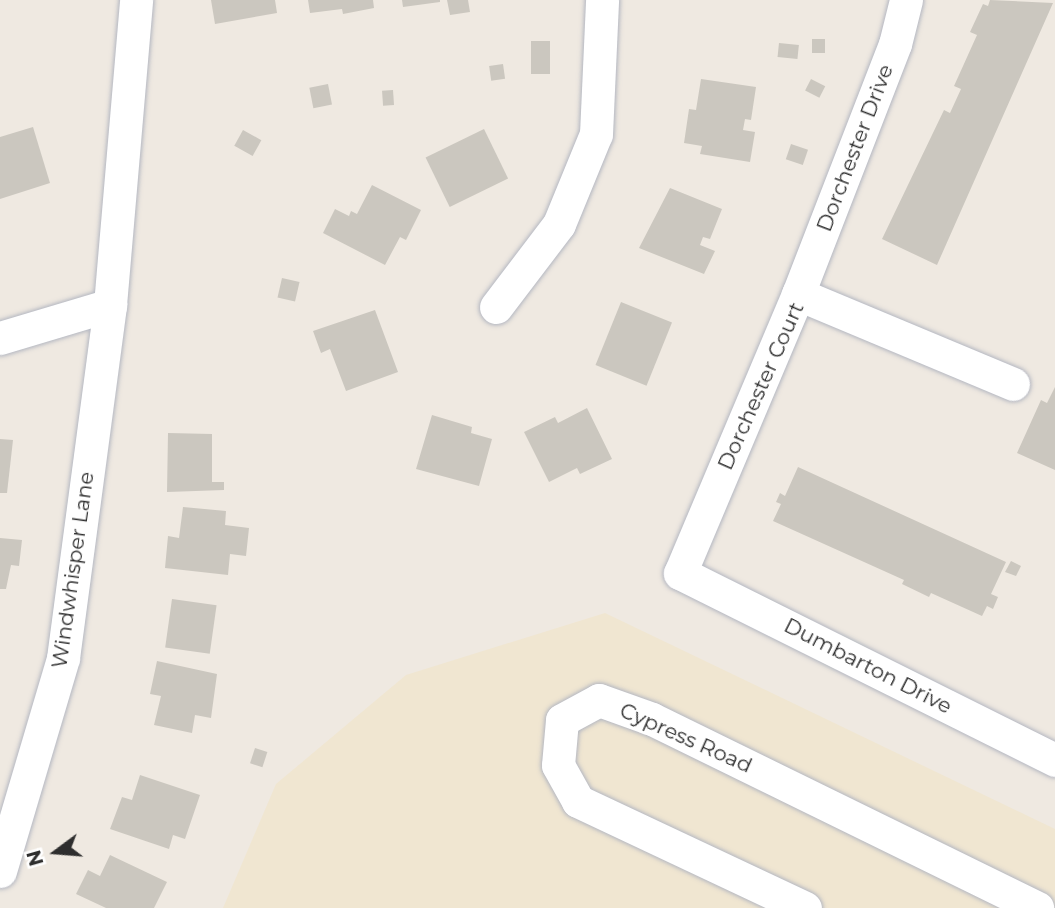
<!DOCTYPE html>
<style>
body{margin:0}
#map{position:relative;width:1055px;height:908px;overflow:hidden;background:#efe9e1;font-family:Montserrat,sans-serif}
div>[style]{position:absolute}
.education>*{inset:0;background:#f0e6d1}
.building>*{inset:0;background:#cbc7bf;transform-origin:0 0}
.roads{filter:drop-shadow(0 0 2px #b4b7c1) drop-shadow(0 0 2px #b4b7c1)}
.minor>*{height:33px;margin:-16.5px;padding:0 16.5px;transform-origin:16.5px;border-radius:16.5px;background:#fff}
span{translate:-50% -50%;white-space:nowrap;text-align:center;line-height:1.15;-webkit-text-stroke:5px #fff;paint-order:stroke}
.street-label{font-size:21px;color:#2e2e2e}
.north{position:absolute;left:21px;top:817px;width:70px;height:70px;-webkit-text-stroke:5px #fff;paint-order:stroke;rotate:254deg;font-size:19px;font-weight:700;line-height:28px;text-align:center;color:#2e2e2e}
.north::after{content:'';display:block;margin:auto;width:24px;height:32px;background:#2e2e2e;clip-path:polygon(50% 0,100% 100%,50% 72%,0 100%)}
</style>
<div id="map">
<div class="education">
<div style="clip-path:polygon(605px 613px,1055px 829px,1055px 908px,223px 908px,276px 784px,406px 675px)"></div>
</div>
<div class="building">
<div style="clip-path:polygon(211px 0,275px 0,277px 13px,215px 24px)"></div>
<div style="clip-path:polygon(308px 0,373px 0,374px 8px,343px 14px,342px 9px,310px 13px)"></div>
<div style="clip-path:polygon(402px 0,440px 0,440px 2px,403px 7px)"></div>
<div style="clip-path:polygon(447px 0,468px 0,470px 12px,450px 15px)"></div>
<div style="clip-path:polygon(990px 0,1053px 3px,937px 265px,882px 239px,944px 110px,950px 113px,961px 89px,954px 86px,977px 35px,970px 32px,983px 4px,988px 6px)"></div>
<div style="left:812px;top:39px;width:13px;height:14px"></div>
<div style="left:531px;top:41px;width:19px;height:33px"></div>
<div style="left:779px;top:43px;width:20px;height:14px;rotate:6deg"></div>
<div style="left:503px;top:64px;width:15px;height:14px;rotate:82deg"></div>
<div style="clip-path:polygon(701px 79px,756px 87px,751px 120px,745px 119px,743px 130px,755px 132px,750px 162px,700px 154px,702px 146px,684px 143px,689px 109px,696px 110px)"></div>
<div style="left:811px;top:79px;width:16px;height:13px;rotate:27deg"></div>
<div style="left:328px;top:84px;width:21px;height:19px;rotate:79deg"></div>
<div style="left:393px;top:90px;width:15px;height:11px;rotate:86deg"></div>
<div style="clip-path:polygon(33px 127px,50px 183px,0 199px,0 137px)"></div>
<div style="left:484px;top:129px;width:55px;height:65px;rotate:64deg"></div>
<div style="left:243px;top:130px;width:21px;height:18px;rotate:29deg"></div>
<div style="left:791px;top:144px;width:18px;height:16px;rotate:19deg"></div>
<div style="clip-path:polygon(372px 185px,421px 210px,406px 240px,400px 237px,385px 265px,323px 233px,335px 209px,349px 216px,351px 211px,357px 214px)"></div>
<div style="clip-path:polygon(670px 188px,722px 209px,710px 239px,703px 237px,700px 245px,715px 251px,704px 274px,639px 248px)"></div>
<div style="left:282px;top:278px;width:18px;height:20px;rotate:13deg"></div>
<div style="left:621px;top:302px;width:55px;height:68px;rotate:22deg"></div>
<div style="clip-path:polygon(375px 310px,398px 372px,346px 391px,330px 349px,321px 353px,313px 331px)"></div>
<div style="clip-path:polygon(1055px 387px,1055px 470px,1017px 453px,1041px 400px,1047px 403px)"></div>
<div style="clip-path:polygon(587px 408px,612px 459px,580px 474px,577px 468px,549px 482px,524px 432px,555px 417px,558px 423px)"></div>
<div style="clip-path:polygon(432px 415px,472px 427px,471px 433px,492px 439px,479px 486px,416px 469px)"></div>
<div style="clip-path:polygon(168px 433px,212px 434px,212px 482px,224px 482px,224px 490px,167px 492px)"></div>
<div style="clip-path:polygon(0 439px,13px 440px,7px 493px,0 493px)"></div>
<div style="clip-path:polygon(798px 467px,1006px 562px,991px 594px,998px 597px,993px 609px,987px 606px,982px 616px,931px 593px,929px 597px,902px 584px,904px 580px,773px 521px,781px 504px,776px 502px,780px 493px,785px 496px)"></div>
<div style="clip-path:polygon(183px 507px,226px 511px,225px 525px,249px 528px,246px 556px,230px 554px,228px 575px,165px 568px,168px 536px,179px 538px)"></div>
<div style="clip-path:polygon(0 538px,22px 540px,19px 566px,11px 565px,6px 589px,0 589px)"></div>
<div style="clip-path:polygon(1011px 561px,1021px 566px,1016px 576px,1005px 572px)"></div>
<div style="left:172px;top:599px;width:45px;height:49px;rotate:8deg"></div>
<div style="clip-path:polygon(157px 661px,217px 674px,211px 718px,195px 715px,192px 733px,154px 725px,161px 696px,150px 694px)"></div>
<div style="left:255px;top:748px;width:13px;height:16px;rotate:18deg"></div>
<div style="clip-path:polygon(140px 775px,200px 795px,185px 839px,173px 835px,169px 849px,110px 829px,122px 797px,132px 800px)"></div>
<div style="clip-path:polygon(110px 855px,167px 882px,154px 908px,106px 908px,76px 894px,88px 870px,100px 876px)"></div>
</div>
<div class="roads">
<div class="minor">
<div style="left:906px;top:0;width:45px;rotate:104deg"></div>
<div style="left:895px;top:44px;width:268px;rotate:111.2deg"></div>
<div style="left:798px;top:294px;width:303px;rotate:112.9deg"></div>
<div style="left:680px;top:573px;width:419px;rotate:26.5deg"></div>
<div style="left:798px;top:294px;width:233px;rotate:22.7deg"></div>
<div style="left:496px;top:307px;width:104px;rotate:-52.8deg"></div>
<div style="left:559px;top:224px;width:97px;rotate:-67.7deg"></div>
<div style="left:596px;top:134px;width:134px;rotate:-87.4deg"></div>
<div style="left:0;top:338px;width:115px;rotate:-16.7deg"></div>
<div style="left:0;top:871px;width:222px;rotate:-73.5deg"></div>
<div style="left:63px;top:658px;width:356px;rotate:-82.4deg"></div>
<div style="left:110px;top:305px;width:306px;rotate:-85.1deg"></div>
<div style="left:805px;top:908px;width:251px;rotate:-154.8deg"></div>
<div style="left:578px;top:801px;width:41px;rotate:-119.1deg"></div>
<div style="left:558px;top:765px;width:45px;rotate:-84.9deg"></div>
<div style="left:562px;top:720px;width:42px;rotate:-28.4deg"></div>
<div style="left:599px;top:700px;width:56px;rotate:19.7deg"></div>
<div style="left:652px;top:719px;width:429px;rotate:26.1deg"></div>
</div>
</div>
<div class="street-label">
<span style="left:855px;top:148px;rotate:-69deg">Dorchester Drive</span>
<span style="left:761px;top:386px;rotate:-66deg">Dorchester Court</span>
<span style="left:73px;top:570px;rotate:-82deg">Windwhisper Lane</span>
<span style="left:868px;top:666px;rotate:27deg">Dumbarton Drive</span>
<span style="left:686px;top:738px;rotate:24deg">Cypress Road</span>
</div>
<div class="north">N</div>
</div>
